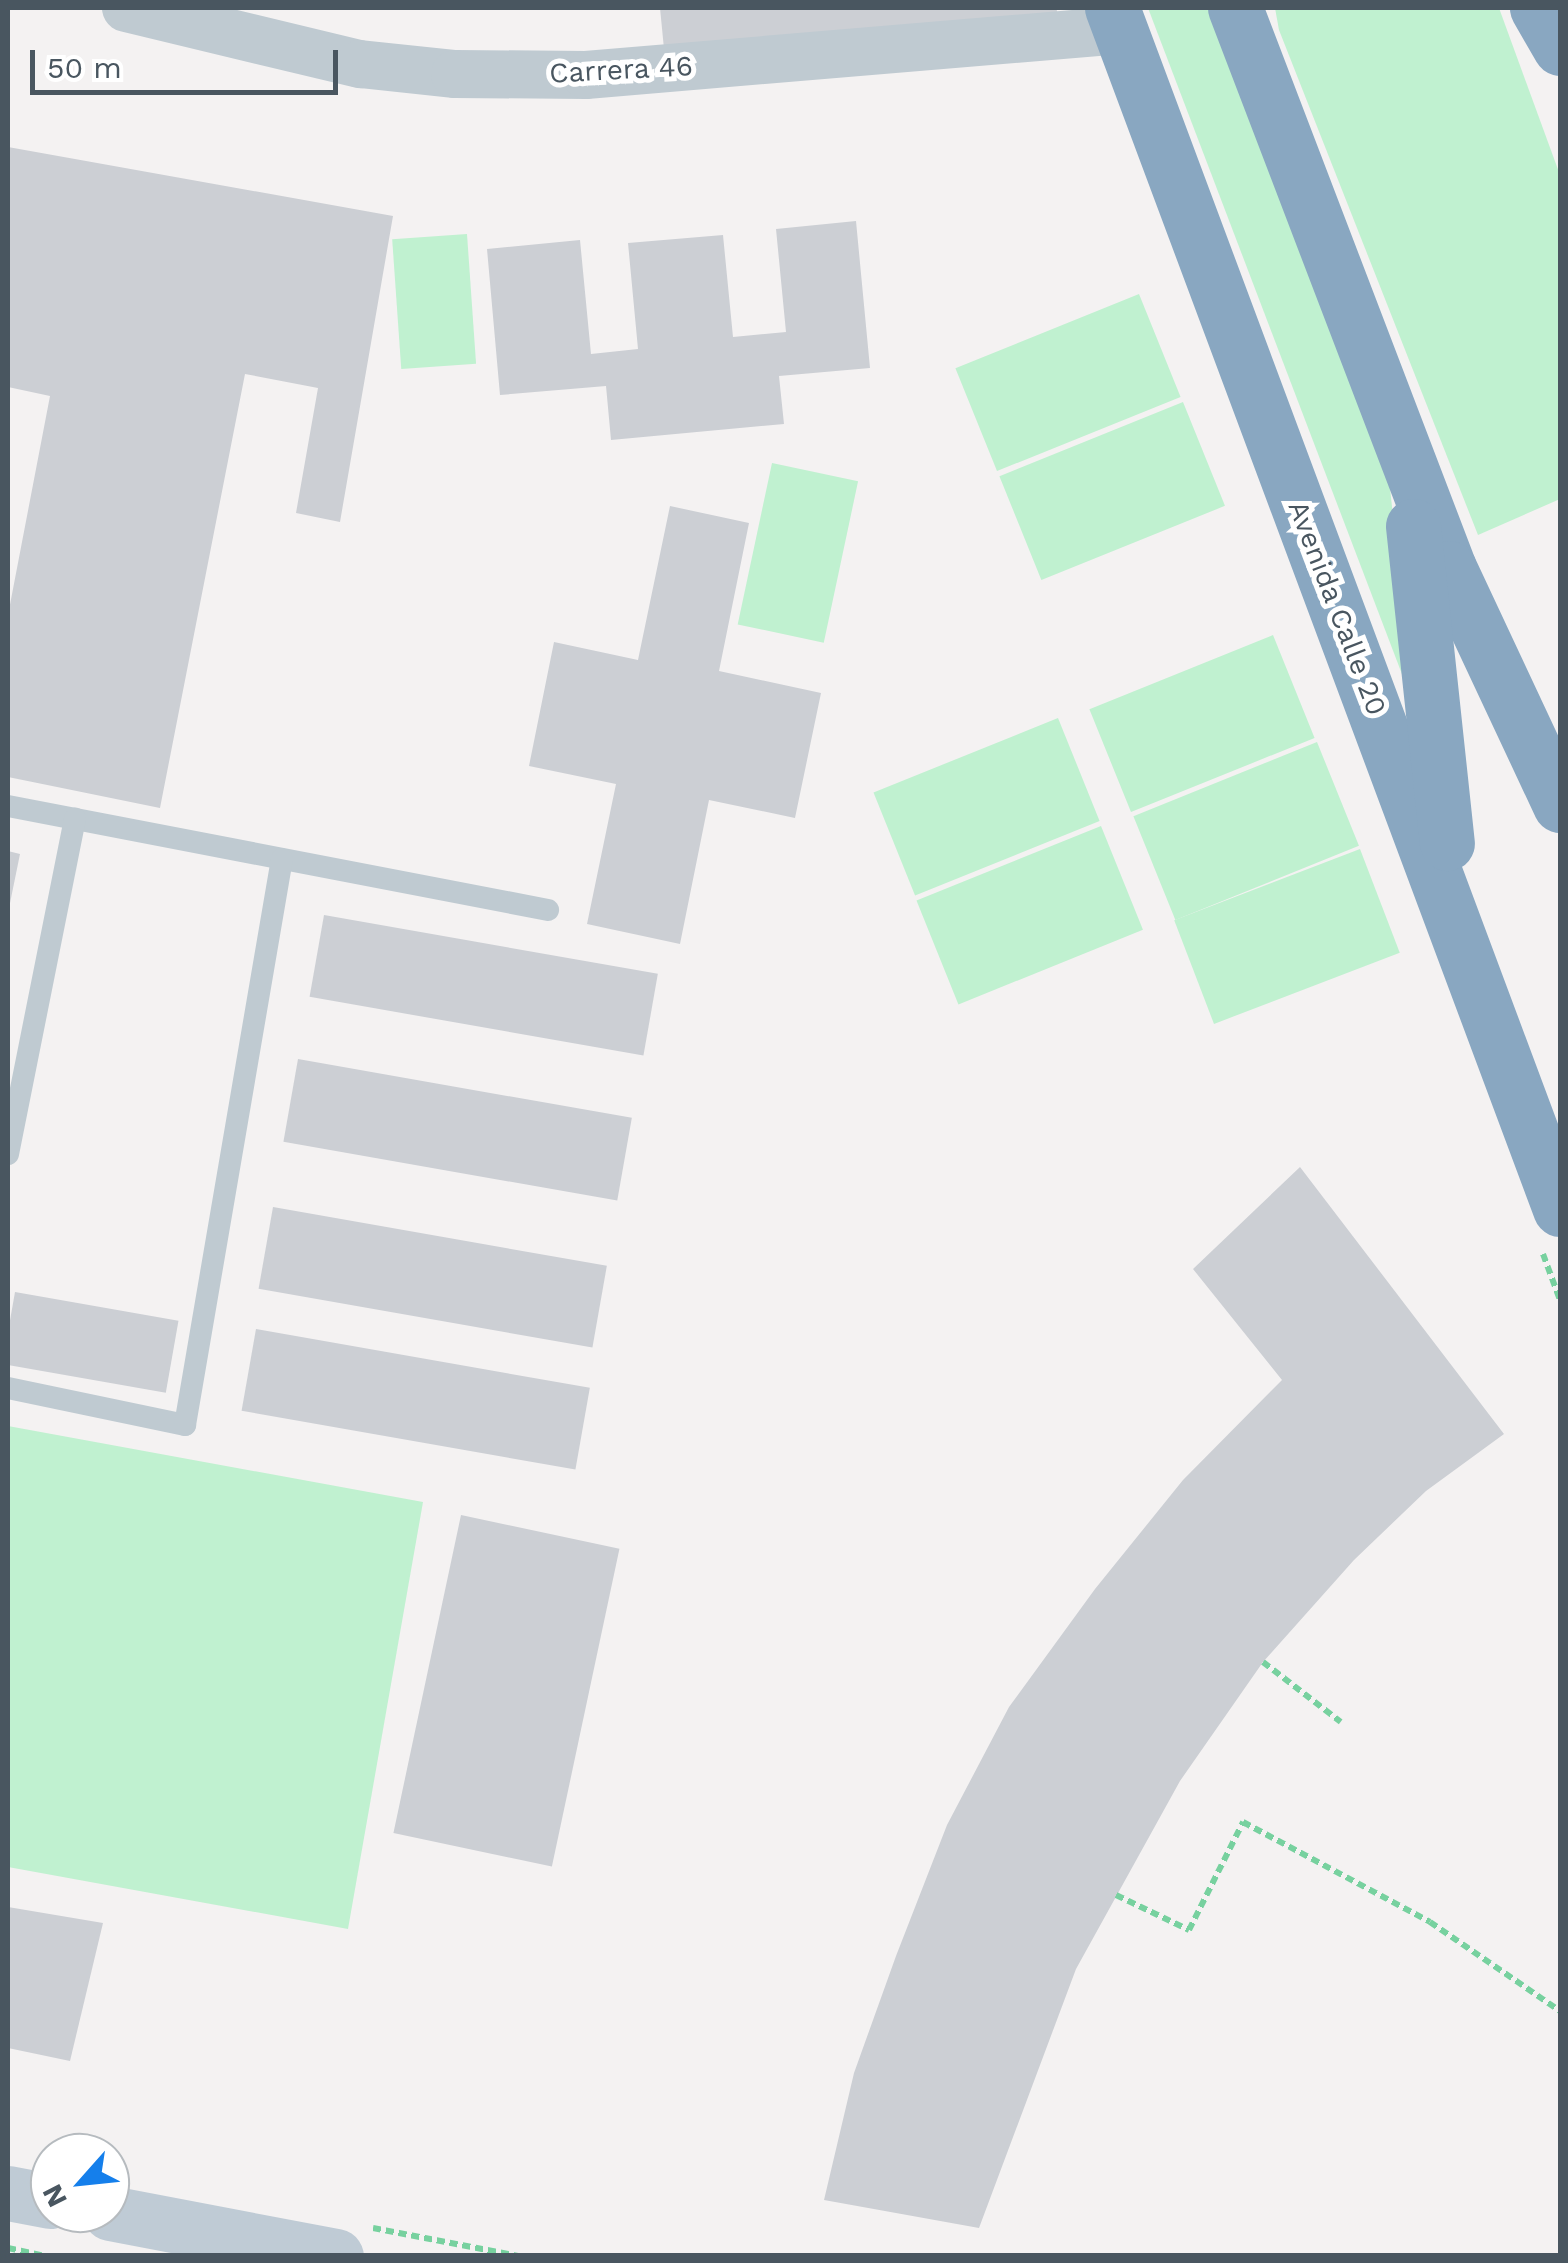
<!DOCTYPE html>
<style>
body{margin:0}
#map{position:relative;width:1568px;height:2263px;overflow:hidden;background:#f4f2f2;font-family:"Work Sans",sans-serif}
div>[style]{position:absolute}
.green>*{inset:0;background:#c0f1d0;transform-origin:0 0}
.building>*{inset:0;background:#cccfd4;transform-origin:0 0}
.path>*{height:6px;margin-top:-3px;transform-origin:0;background:repeating-linear-gradient(90deg,#77d19f 0 8px,transparent 0 13px)}
.lane>*{height:22px;margin:-11px;padding:0 11px;transform-origin:11px;border-radius:11px;background:#bfcad1}
.street>*{height:48px;margin:-24px;padding:0 24px;transform-origin:24px;border-radius:24px;background:#bfcad1}
.secondary>*{height:55px;margin:-27.5px;padding:0 27.5px;transform-origin:27.5px;border-radius:27.5px;background:#bfcbd5}
.highway>*{height:55px;margin:-27.5px;padding:0 27.5px;transform-origin:27.5px;border-radius:27.5px;background:#89a7c1}
span{translate:-50% -50%;white-space:nowrap;text-align:center;line-height:1.15;-webkit-text-stroke:10px #fff;paint-order:stroke}
.street-label{font-size:28px;color:#495660}
.frame{position:absolute;inset:0;border:10px solid #495660;pointer-events:none}
.north{position:absolute;left:30px;top:2133px;width:100px;height:100px;box-sizing:border-box;background:#fff;border:2px solid #b6bbbf;border-radius:50%;rotate:243deg;font-size:28px;font-weight:700;line-height:40px;text-align:center;color:#495660}
.north::after{content:'';display:block;margin:auto;width:35px;height:45px;background:#157feb;clip-path:polygon(50% 0,100% 100%,50% 72%,0 100%)}
.scale{position:absolute;left:30px;top:50px;width:308px;height:45px;box-sizing:border-box;border:5px solid #495660;border-top:0;padding-left:12px;font-size:30px;line-height:35px;white-space:nowrap;color:#495660;-webkit-text-stroke:8px #fff;paint-order:stroke}
</style>
<div id="map">
<div class="green">
<div style="clip-path:polygon(1148px 8px,1210px 8px,1387px 460px,1413px 703px)"></div>
<div style="clip-path:polygon(1275px 8px,1499px 8px,1560px 175px,1560px 499px,1478px 535px,1279px 30px)"></div>
<div style="left:467px;top:234px;width:130px;height:75px;rotate:86deg"></div>
<div style="left:1139px;top:294px;width:111px;height:198px;rotate:68deg"></div>
<div style="left:1183px;top:402px;width:112px;height:198px;rotate:68deg"></div>
<div style="left:772px;top:463px;width:88px;height:165px;rotate:12deg"></div>
<div style="left:1273px;top:635px;width:111px;height:198px;rotate:68deg"></div>
<div style="left:1058px;top:718px;width:111px;height:199px;rotate:68deg"></div>
<div style="left:1317px;top:742px;width:112px;height:198px;rotate:68deg"></div>
<div style="left:1101px;top:826px;width:112px;height:199px;rotate:68deg"></div>
<div style="left:1360px;top:849px;width:111px;height:199px;rotate:69deg"></div>
<div style="clip-path:polygon(8px 1426px,423px 1502px,348px 1929px,8px 1867px)"></div>
</div>
<div class="building">
<div style="clip-path:polygon(660px 8px,1056px 8px,1063px 28px,665px 59px)"></div>
<div style="clip-path:polygon(8px 147px,393px 216px,340px 522px,296px 513px,318px 388px,245px 374px,160px 808px,8px 777px,8px 615px,50px 396px,8px 387px)"></div>
<div style="clip-path:polygon(856px 221px,870px 368px,779px 376px,784px 424px,611px 440px,606px 386px,500px 395px,487px 249px,580px 240px,591px 354px,638px 349px,628px 243px,723px 235px,733px 337px,786px 332px,776px 229px)"></div>
<div style="clip-path:polygon(670px 506px,749px 523px,719px 671px,821px 693px,795px 818px,709px 800px,680px 944px,587px 924px,616px 784px,529px 766px,554px 642px,638px 660px)"></div>
<div style="clip-path:polygon(8px 851px,20px 854px,9px 908px,8px 908px)"></div>
<div style="left:324px;top:915px;width:339px;height:83px;rotate:10deg"></div>
<div style="left:298px;top:1059px;width:339px;height:84px;rotate:10deg"></div>
<div style="clip-path:polygon(1300px 1167px,1504px 1434px,1426px 1491px,1354px 1560px,1263px 1662px,1180px 1781px,1076px 1969px,979px 2228px,824px 2200px,854px 2073px,896px 1956px,947px 1825px,1009px 1707px,1095px 1589px,1183px 1480px,1282px 1380px,1193px 1269px)"></div>
<div style="left:273px;top:1207px;width:339px;height:83px;rotate:10deg"></div>
<div style="left:15px;top:1292px;width:166px;height:73px;rotate:10deg"></div>
<div style="left:256px;top:1329px;width:339px;height:83px;rotate:10deg"></div>
<div style="left:461px;top:1515px;width:162px;height:325px;rotate:12deg"></div>
<div style="clip-path:polygon(8px 1907px,103px 1923px,70px 2061px,8px 2048px)"></div>
</div>
<div class="path">
<div style="left:1543px;top:1254px;width:49px;rotate:69.7deg"></div>
<div style="left:1263px;top:1662px;width:98px;rotate:37.6deg"></div>
<div style="left:1116px;top:1895px;width:81px;rotate:25.6deg"></div>
<div style="left:1189px;top:1930px;width:121px;rotate:-63.4deg"></div>
<div style="left:1243px;top:1822px;width:212px;rotate:28.1deg"></div>
<div style="left:1430px;top:1922px;width:158px;rotate:34.4deg"></div>
<div style="left:373px;top:2228px;width:149px;rotate:10.9deg"></div>
<div style="left:8px;top:2248px;width:40px;rotate:12deg"></div>
</div>
<div class="lane">
<div style="left:8px;top:806px;width:550px;rotate:10.9deg"></div>
<div style="left:8px;top:1154px;width:342px;rotate:-78.7deg"></div>
<div style="left:8px;top:1388px;width:181px;rotate:11.8deg"></div>
<div style="left:185px;top:1425px;width:574px;rotate:-80.28deg"></div>
</div>
<div class="street">
<div style="left:126px;top:8px;width:241px;rotate:13.5deg"></div>
<div style="left:360px;top:64px;width:96px;rotate:6deg"></div>
<div style="left:455px;top:74px;width:131px;rotate:0.4deg"></div>
<div style="left:586px;top:75px;width:537px;rotate:-4.81deg"></div>
</div>
<div class="secondary">
<div style="left:8px;top:2193px;width:43px;rotate:10.8deg"></div>
<div style="left:110px;top:2213px;width:230px;rotate:10.8deg"></div>
</div>
<div class="highway">
<div style="left:1112px;top:8px;width:1282px;rotate:69.54deg"></div>
<div style="left:1235px;top:8px;width:599px;rotate:69.09deg"></div>
<div style="left:1449px;top:568px;width:262px;rotate:64.9deg"></div>
<div style="left:1537px;top:8px;width:46px;rotate:60.1deg"></div>
<div style="left:1413px;top:526px;width:319px;rotate:83.9deg"></div>
</div>
<div class="street-label">
<span style="left:621px;top:70px;rotate:-3deg">Carrera 46</span>
<span style="left:1337px;top:608px;rotate:69deg">Avenida Calle 20</span>
</div>
<div class="frame"></div>
<div class="north">N</div>
<div class="scale">50 m</div>
</div>
